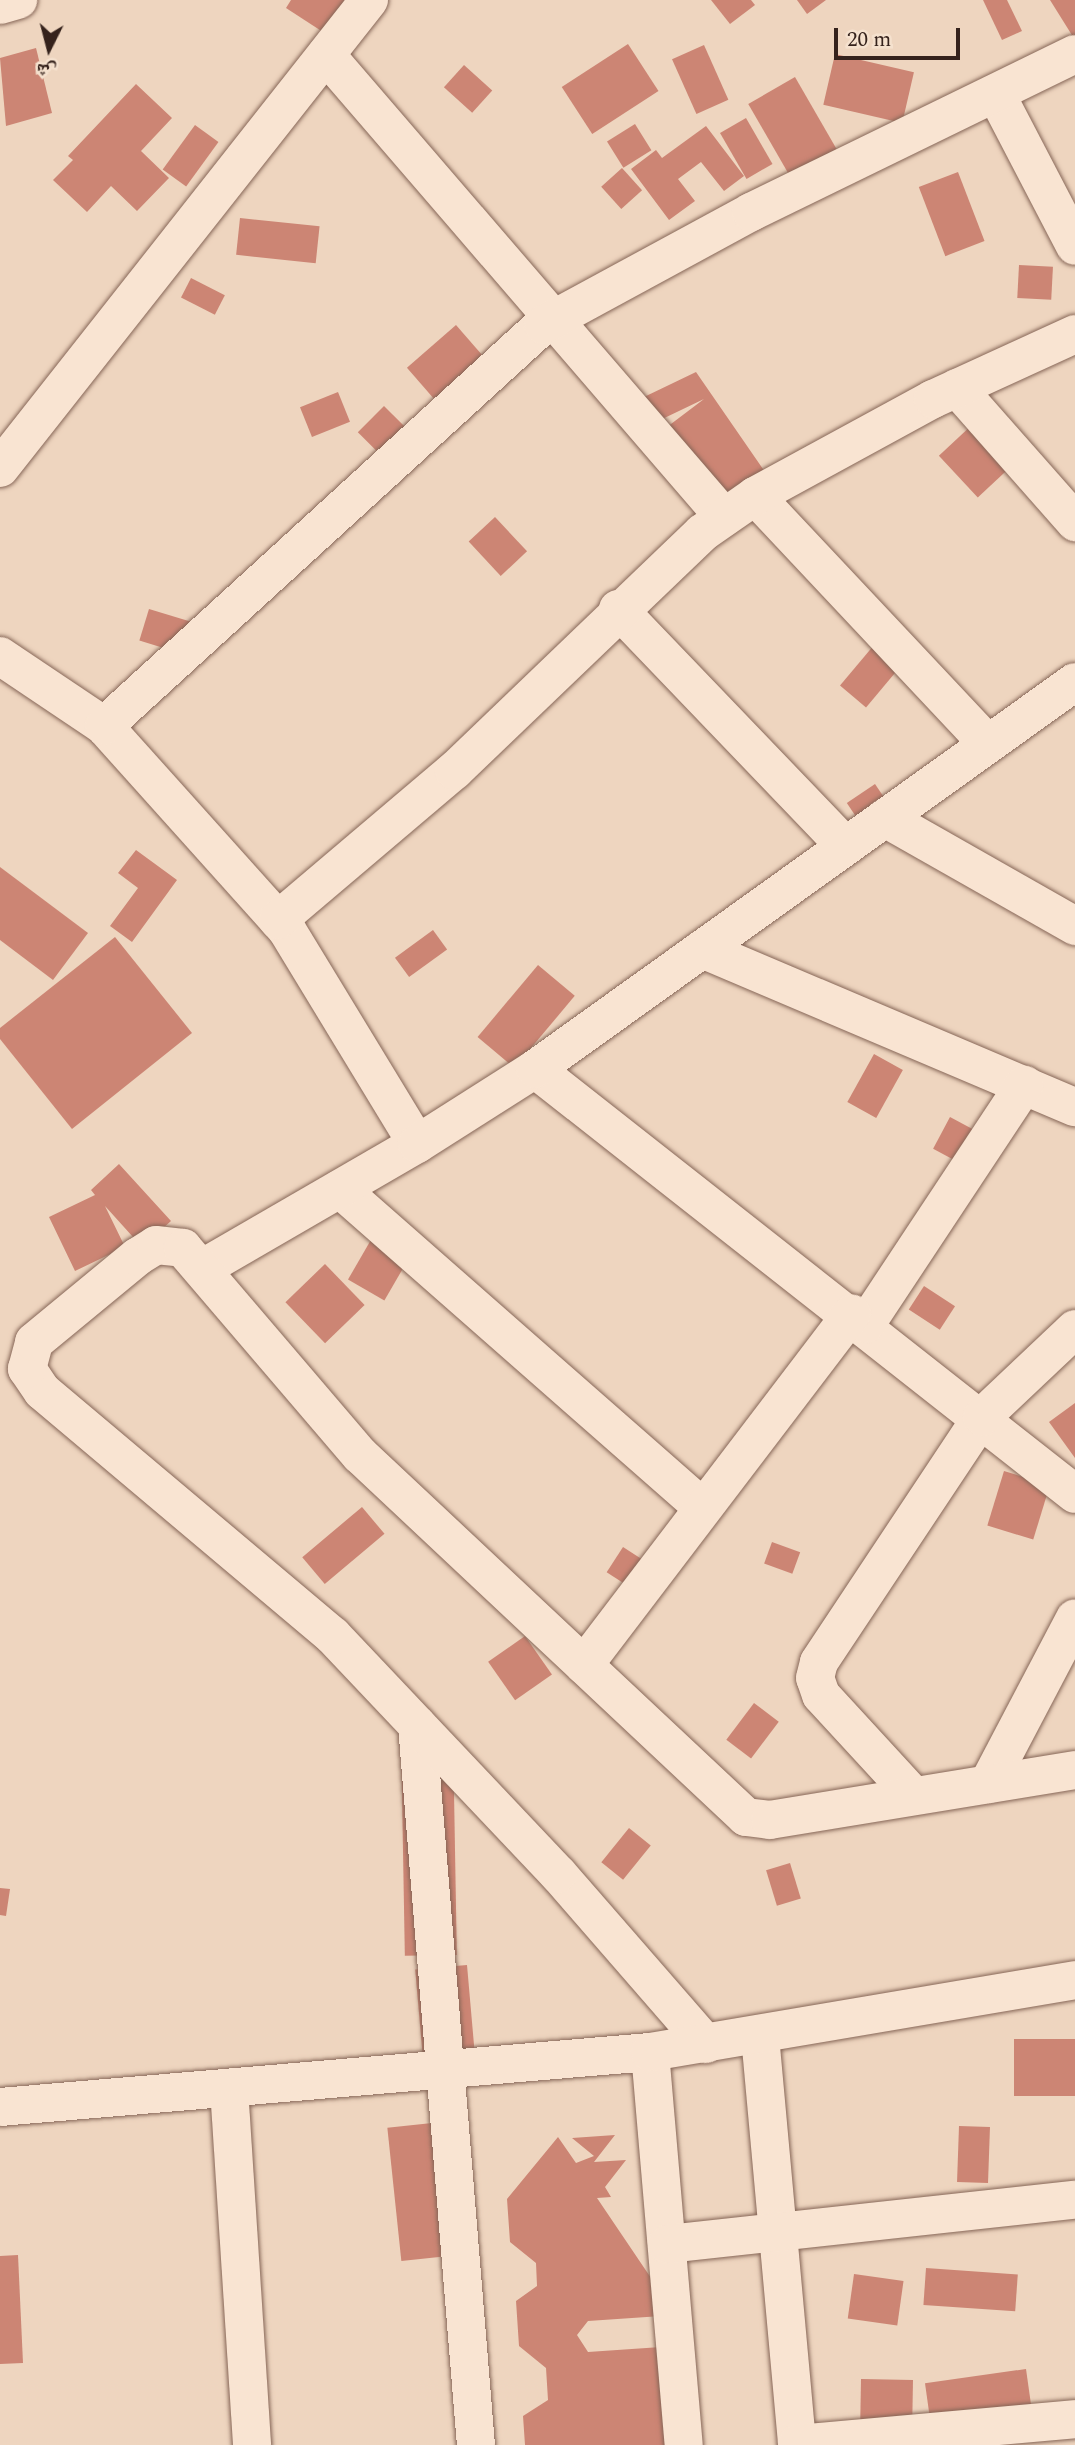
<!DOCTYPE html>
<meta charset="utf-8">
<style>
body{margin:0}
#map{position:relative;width:1075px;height:2445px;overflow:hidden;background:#eed5bf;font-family:Spectral,"Noto Naskh Arabic",serif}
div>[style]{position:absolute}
.building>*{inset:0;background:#cc8574;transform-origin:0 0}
.roads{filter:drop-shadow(0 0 2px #866657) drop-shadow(0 0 2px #866657)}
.minor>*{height:38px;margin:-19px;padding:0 19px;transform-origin:19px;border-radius:19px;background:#f9e4d2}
span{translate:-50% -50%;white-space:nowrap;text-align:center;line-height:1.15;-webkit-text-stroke:6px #f5e1ce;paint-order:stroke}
.north{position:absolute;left:14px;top:14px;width:70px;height:70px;-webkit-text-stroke:5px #f5e1ce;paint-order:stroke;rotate:186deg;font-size:19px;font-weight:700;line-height:28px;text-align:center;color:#35221c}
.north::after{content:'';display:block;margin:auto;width:24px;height:32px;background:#35221c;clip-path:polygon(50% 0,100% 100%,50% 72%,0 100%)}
.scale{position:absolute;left:834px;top:28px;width:126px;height:32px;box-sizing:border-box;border:4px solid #35221c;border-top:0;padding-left:9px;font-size:21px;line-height:24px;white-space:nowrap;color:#35221c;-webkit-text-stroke:5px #f5e1ce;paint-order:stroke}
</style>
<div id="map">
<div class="building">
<div style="clip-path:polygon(291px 0,347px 0,326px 34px,286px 8px)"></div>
<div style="clip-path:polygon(711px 0,751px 0,755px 5px,730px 24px)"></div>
<div style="clip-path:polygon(797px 0,826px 0,807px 14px)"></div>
<div style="clip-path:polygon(983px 0,1007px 0,1022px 31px,1002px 40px)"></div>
<div style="clip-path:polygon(1050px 0,1075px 0,1075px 40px)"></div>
<div style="left:628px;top:44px;width:56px;height:79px;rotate:57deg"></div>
<div style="left:704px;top:45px;width:60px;height:35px;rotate:66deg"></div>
<div style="clip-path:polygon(36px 48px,52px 113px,6px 126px,0 58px)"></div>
<div style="left:835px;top:54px;width:81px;height:52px;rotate:13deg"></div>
<div style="left:464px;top:65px;width:38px;height:30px;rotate:42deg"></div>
<div style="left:795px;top:77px;width:86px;height:54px;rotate:60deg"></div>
<div style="clip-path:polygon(136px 84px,172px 118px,141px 151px,169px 178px,137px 211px,111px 186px,87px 212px,53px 180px,73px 160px,68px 156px)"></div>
<div style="left:746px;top:118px;width:53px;height:30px;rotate:60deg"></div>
<div style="left:635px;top:124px;width:31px;height:33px;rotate:58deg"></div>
<div style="left:195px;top:125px;width:29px;height:55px;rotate:36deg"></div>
<div style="clip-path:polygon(706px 126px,744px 176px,724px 191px,701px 162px,678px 179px,695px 201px,669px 220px,631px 169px,656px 150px,662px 158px)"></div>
<div style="left:622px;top:168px;width:30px;height:28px;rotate:48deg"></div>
<div style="left:958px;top:172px;width:74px;height:42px;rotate:69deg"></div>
<div style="left:240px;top:218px;width:80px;height:37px;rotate:6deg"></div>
<div style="left:1019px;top:265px;width:34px;height:33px;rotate:3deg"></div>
<div style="left:191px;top:278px;width:38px;height:22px;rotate:27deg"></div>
<div style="left:456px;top:325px;width:57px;height:65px;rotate:49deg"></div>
<div style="clip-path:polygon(696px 372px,774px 485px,735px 515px,667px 427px,704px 399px,656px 422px,644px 397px)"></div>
<div style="left:338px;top:392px;width:32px;height:41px;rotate:68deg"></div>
<div style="left:384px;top:406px;width:44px;height:37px;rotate:45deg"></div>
<div style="left:974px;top:423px;width:57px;height:48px;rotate:47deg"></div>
<div style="left:495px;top:517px;width:47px;height:36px;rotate:47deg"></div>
<div style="left:149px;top:609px;width:44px;height:33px;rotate:17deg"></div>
<div style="left:885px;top:632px;width:34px;height:70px;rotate:40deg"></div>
<div style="left:875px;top:784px;width:34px;height:34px;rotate:56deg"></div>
<div style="clip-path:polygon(136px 850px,177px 880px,132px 942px,110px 926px,138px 888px,118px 873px)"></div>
<div style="clip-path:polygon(0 867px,88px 933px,53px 980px,0 940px)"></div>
<div style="left:433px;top:930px;width:24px;height:47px;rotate:54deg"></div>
<div style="clip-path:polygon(115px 937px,192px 1033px,72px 1129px,0 1039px,0 1028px)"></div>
<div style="left:538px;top:965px;width:48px;height:94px;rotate:40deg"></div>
<div style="left:874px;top:1054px;width:33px;height:55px;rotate:29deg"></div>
<div style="left:950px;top:1117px;width:27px;height:36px;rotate:28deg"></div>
<div style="clip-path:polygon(119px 1164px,171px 1221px,142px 1247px,105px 1206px,125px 1247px,75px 1271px,49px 1217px,95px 1195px,91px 1190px)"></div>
<div style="left:372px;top:1238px;width:42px;height:48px;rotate:30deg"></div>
<div style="left:325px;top:1264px;width:57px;height:55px;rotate:46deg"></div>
<div style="left:924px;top:1286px;width:37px;height:28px;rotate:33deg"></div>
<div style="clip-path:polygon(1075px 1403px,1075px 1458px,1049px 1422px)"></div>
<div style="left:1004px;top:1471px;width:48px;height:57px;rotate:17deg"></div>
<div style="left:362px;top:1507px;width:35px;height:78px;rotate:50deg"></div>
<div style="left:772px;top:1542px;width:30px;height:23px;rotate:20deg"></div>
<div style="left:623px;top:1547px;width:24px;height:30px;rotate:33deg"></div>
<div style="left:525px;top:1636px;width:47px;height:45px;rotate:55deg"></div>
<div style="left:754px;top:1703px;width:31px;height:46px;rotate:37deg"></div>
<div style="left:453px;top:1735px;width:220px;height:52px;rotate:89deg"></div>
<div style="left:629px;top:1828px;width:28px;height:44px;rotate:39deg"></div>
<div style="left:790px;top:1863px;width:37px;height:25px;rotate:73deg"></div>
<div style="clip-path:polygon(0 1888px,10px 1889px,6px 1916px,0 1915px)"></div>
<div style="left:467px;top:1965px;width:113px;height:52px;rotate:85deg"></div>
<div style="left:1075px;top:2039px;width:57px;height:61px;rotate:90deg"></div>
<div style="left:451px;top:2121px;width:134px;height:64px;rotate:84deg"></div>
<div style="left:959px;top:2126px;width:31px;height:56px;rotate:2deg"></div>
<div style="clip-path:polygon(615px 2135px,594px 2162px,626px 2160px,605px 2187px,611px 2197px,597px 2198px,676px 2315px,588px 2321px,577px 2335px,588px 2352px,661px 2347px,678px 2445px,525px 2445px,523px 2416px,548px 2400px,546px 2368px,519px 2346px,516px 2301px,537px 2286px,536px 2263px,510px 2242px,507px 2199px,558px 2137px,576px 2163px,594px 2156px,572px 2138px)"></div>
<div style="clip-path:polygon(18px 2255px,23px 2363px,0 2364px,0 2256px)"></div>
<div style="left:926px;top:2268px;width:92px;height:37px;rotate:4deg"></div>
<div style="left:854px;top:2274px;width:50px;height:45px;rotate:8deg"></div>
<div style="left:1026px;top:2369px;width:43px;height:102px;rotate:82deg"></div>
<div style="left:861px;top:2379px;width:52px;height:49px;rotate:1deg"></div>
</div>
<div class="roads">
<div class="minor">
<div style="left:0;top:5px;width:19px;rotate:-16deg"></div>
<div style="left:326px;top:55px;width:610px;rotate:49.26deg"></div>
<div style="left:996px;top:94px;width:171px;rotate:62.5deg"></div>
<div style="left:957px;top:388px;width:179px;rotate:48.6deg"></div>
<div style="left:0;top:468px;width:596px;rotate:-51.75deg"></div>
<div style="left:755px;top:496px;width:340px;rotate:46.8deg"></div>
<div style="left:618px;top:609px;width:328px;rotate:46.2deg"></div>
<div style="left:0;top:656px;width:125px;rotate:33.9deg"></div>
<div style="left:104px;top:726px;width:274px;rotate:48.1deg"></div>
<div style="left:287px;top:930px;width:250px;rotate:58.7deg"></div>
<div style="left:104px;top:726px;width:595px;rotate:-42.41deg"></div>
<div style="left:543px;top:325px;width:237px;rotate:-28.5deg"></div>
<div style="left:751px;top:212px;width:360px;rotate:-26deg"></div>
<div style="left:885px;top:818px;width:219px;rotate:29.6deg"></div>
<div style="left:278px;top:920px;width:231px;rotate:-40.3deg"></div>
<div style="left:454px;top:771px;width:344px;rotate:-43.8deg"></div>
<div style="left:702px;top:533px;width:65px;rotate:-34.9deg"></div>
<div style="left:755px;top:496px;width:203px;rotate:-28.6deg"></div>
<div style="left:933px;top:399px;width:156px;rotate:-24.6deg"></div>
<div style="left:702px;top:949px;width:405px;rotate:23deg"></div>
<div style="left:535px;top:1069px;width:687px;rotate:38.2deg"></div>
<div style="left:340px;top:1189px;width:483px;rotate:41.3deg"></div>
<div style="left:203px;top:1268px;width:247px;rotate:-30.1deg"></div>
<div style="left:417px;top:1144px;width:140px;rotate:-32.4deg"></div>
<div style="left:535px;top:1069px;width:664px;rotate:-35.63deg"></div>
<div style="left:866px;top:1324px;width:287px;rotate:-56.5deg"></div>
<div style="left:584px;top:1665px;width:442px;rotate:-52.7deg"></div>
<div style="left:417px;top:1725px;width:722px;rotate:85.32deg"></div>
<div style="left:988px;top:1784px;width:187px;rotate:-62.3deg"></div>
<div style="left:912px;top:1794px;width:134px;rotate:-132.6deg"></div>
<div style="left:821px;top:1695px;width:18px;rotate:-109deg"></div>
<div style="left:815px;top:1678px;width:16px;rotate:-76deg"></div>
<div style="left:819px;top:1662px;width:294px;rotate:-56.4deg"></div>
<div style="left:982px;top:1417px;width:128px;rotate:-43.4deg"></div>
<div style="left:760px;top:2036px;width:411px;rotate:84.8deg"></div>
<div style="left:706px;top:2044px;width:225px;rotate:-131deg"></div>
<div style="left:558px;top:1874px;width:328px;rotate:-133.4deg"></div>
<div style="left:333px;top:1636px;width:380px;rotate:-139.9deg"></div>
<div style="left:42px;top:1391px;width:27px;rotate:-124deg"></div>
<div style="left:27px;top:1369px;width:28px;rotate:-75deg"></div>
<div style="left:34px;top:1342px;width:134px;rotate:-39.5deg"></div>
<div style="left:137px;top:1257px;width:22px;rotate:-32deg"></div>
<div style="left:156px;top:1245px;width:27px;rotate:6deg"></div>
<div style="left:183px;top:1248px;width:272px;rotate:49.5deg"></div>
<div style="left:360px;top:1455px;width:529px;rotate:43.16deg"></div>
<div style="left:746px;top:1817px;width:24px;rotate:7deg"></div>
<div style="left:770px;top:1820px;width:309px;rotate:-9.3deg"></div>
<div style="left:650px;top:2052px;width:394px;rotate:85.1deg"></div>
<div style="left:229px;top:2088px;width:358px;rotate:86.3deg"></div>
<div style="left:0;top:2107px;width:652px;rotate:-4.84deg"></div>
<div style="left:650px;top:2052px;width:431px;rotate:-9.6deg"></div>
<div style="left:667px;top:2244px;width:410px;rotate:-6.2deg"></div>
<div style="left:797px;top:2444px;width:279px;rotate:-5.1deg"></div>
</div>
</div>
<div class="north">ش</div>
<div class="scale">20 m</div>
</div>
